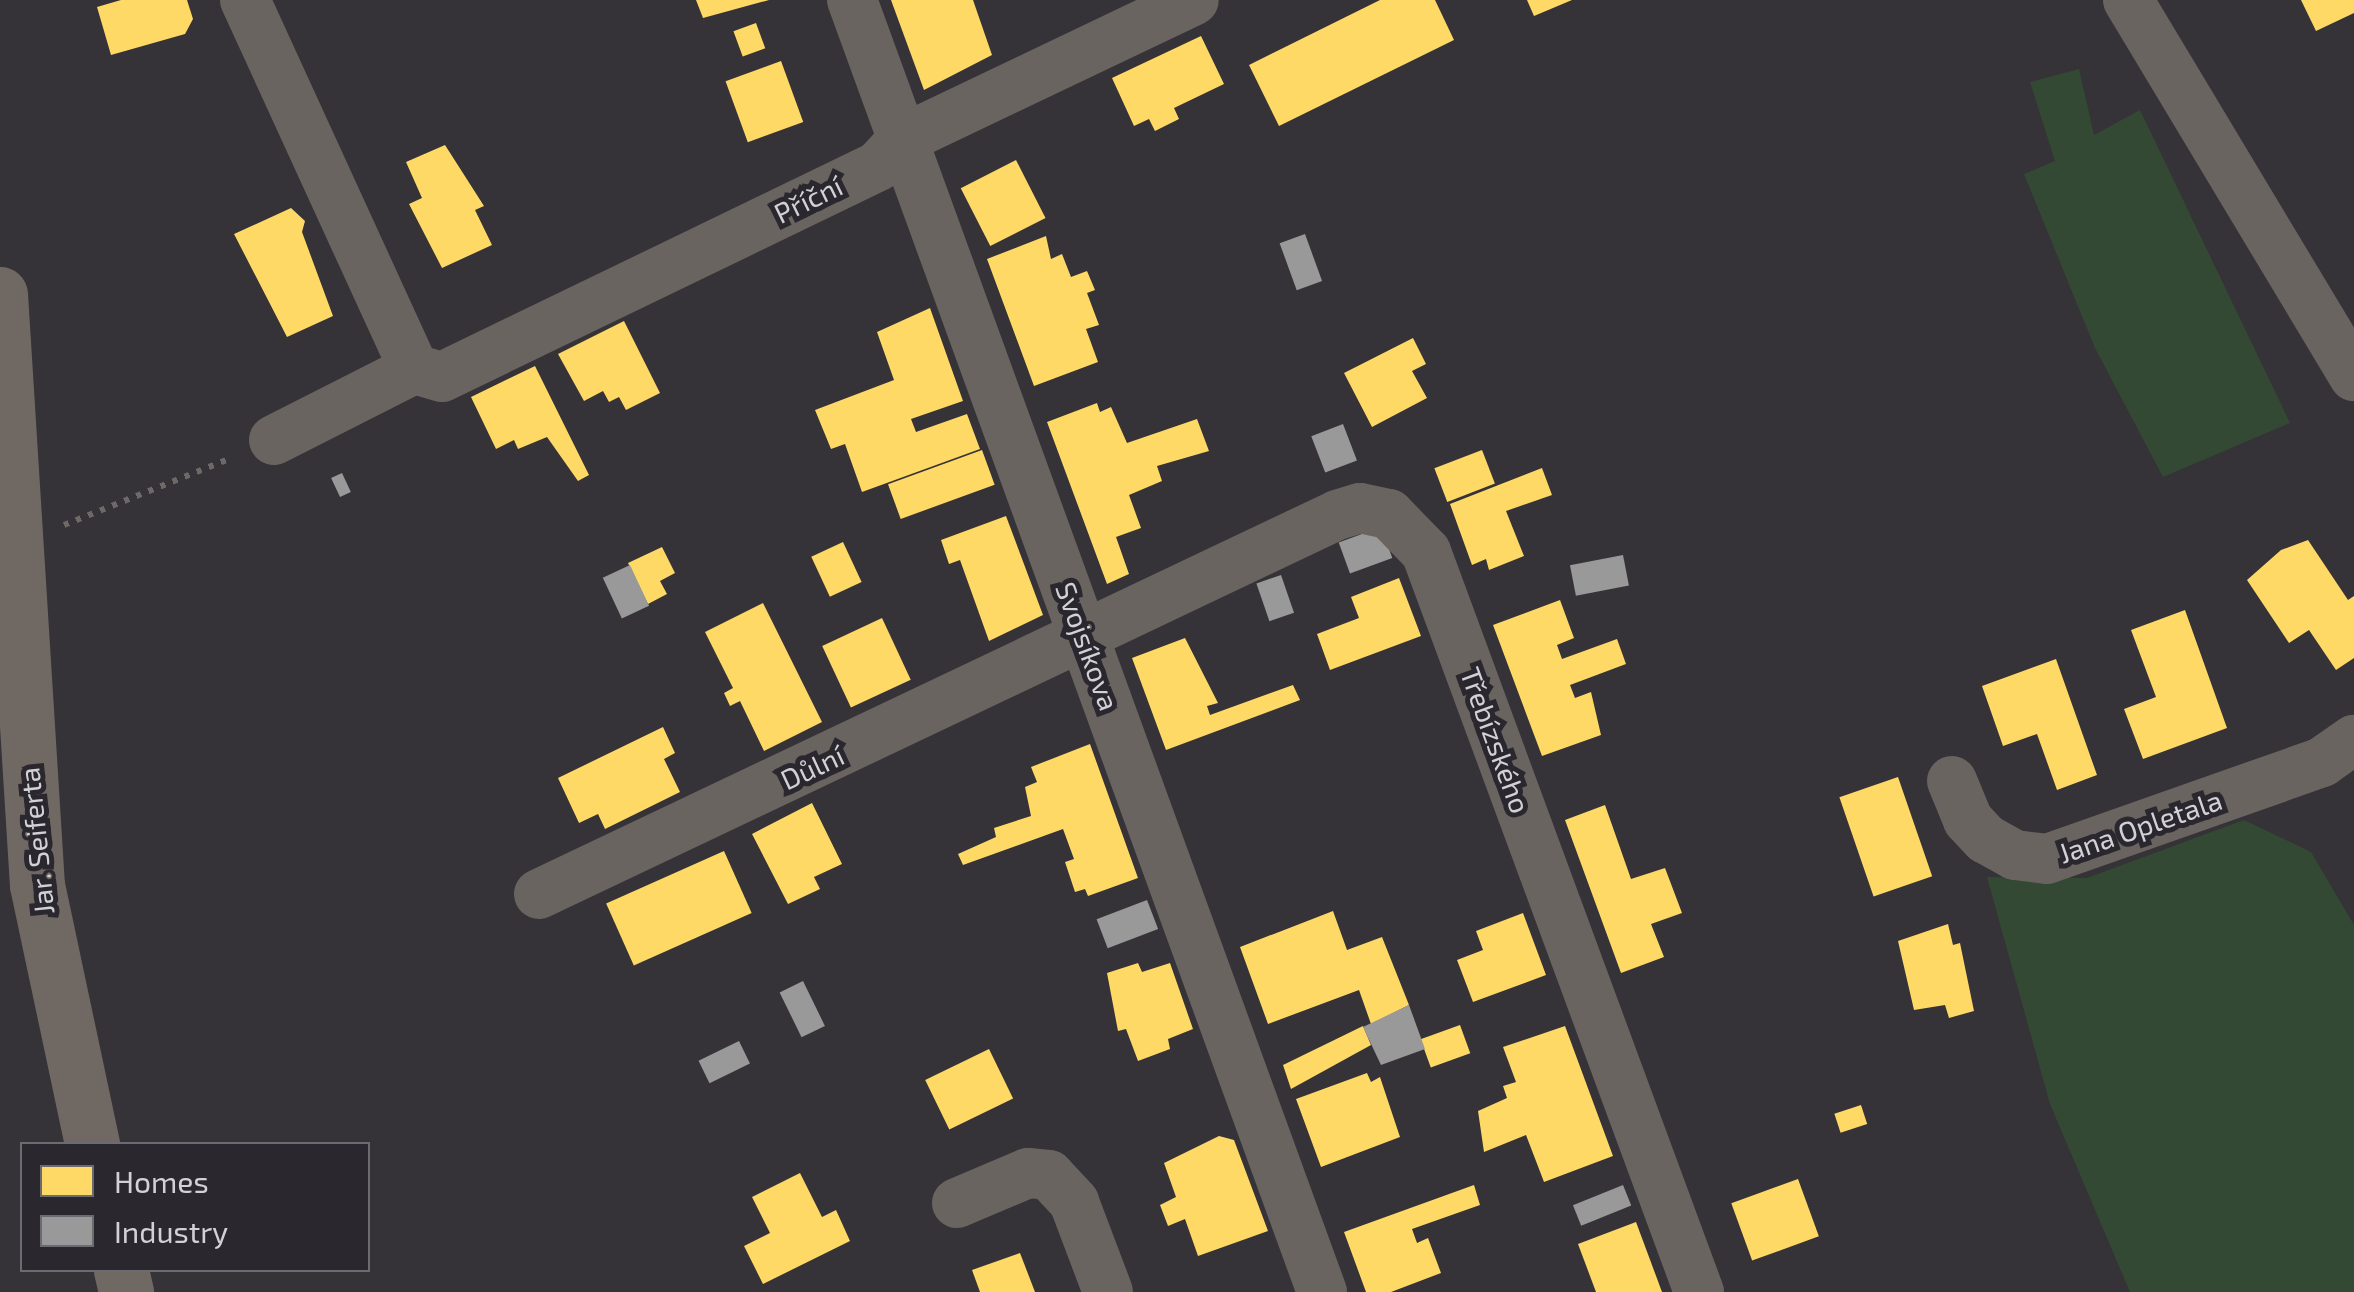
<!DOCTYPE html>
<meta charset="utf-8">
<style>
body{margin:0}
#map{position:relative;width:2354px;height:1292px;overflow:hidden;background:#353337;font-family:"Exo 2",sans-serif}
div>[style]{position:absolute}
.green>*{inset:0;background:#334933}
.homes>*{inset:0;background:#ffd966;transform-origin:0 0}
.industry>*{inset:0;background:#999;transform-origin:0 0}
.path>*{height:6px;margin-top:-3px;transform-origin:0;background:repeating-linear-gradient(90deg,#6c6967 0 5px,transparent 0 13px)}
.street>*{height:50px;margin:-25px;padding:0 25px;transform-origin:25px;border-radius:25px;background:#6a6460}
.secondary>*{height:55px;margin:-27.5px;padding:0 27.5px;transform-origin:27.5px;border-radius:27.5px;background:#706862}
span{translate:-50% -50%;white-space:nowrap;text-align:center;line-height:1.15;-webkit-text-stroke:10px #2a272f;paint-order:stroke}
.street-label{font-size:28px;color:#d2d1d6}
.legend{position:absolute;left:20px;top:1142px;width:350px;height:130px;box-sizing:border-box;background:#2a272f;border:2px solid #6d6b72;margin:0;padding:12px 18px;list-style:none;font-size:30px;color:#d2d1d6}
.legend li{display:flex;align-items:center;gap:20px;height:50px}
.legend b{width:50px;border:2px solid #6d6b72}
</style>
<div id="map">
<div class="green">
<div style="clip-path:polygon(2079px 69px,2094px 135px,2140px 110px,2290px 423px,2163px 477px,2095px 348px,2024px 174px,2055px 161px,2030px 82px)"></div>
<div style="clip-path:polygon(2244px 820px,2311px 852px,2354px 925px,2354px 1292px,2130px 1292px,2050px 1104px,1987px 877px,2087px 878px)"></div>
</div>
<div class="homes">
<div style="clip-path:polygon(121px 0,187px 0,193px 19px,185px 34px,111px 55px,97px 7px)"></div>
<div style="clip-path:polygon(696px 0,769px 0,703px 18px)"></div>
<div style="clip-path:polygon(891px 0,973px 0,992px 55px,924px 90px)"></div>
<div style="clip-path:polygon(1380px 0,1435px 0,1454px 40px,1279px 126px,1249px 65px)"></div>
<div style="clip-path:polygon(1527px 0,1572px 0,1534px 16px)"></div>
<div style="clip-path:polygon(2301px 0,2354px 0,2354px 13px,2316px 31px)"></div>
<div style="left:756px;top:23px;width:27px;height:24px;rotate:70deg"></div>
<div style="clip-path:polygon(1201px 36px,1224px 84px,1174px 108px,1179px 119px,1155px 131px,1149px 119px,1134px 126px,1112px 78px)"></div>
<div style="left:781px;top:61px;width:65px;height:59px;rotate:70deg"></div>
<div style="clip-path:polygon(445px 145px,484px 206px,475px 210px,492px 245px,442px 268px,409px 204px,422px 198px,406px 162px)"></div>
<div style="left:1016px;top:160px;width:65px;height:62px;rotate:63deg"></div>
<div style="clip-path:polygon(291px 208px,305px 221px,302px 232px,333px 316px,287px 337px,234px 234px)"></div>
<div style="clip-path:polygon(1046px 236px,1051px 259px,1062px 254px,1071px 277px,1087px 271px,1095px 290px,1087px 293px,1099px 325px,1086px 329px,1098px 362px,1034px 386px,987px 259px)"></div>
<div style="clip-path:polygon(930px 308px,963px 401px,911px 419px,916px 432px,967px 414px,980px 449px,862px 492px,845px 444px,831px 449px,815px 410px,894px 380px,877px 332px)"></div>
<div style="clip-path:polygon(624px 321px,660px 393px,626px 410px,619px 397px,609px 402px,603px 391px,584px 401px,558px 354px)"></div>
<div style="clip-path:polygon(1413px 338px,1426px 364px,1412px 371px,1427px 398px,1372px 427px,1344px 373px)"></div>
<div style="clip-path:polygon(535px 366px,589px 475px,578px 481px,547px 437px,518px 449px,514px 440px,496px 449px,471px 397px)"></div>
<div style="clip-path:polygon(1097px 403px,1100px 412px,1111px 407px,1127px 443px,1197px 419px,1209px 451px,1157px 466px,1162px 481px,1129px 495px,1141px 528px,1116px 537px,1129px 574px,1107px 584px,1047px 422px)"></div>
<div style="left:982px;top:450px;width:37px;height:100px;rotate:70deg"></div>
<div style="left:1482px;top:450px;width:36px;height:51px;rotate:69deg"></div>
<div style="clip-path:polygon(1542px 468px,1552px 495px,1506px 511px,1524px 556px,1489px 570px,1486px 559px,1472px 565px,1450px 504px)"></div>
<div style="clip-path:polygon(1006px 516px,1043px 615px,989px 641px,960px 560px,949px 564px,941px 540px)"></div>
<div style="clip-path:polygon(2308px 540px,2348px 600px,2354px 596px,2354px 658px,2336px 670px,2309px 630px,2289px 643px,2247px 580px,2281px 550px)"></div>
<div style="left:843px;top:542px;width:44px;height:35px;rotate:65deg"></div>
<div style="clip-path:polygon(662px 547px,675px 573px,660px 581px,667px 594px,648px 604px,628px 563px)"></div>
<div style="clip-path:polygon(1399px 578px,1421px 636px,1330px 670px,1317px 634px,1359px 618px,1351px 597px)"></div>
<div style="clip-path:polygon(1560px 600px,1574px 638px,1557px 645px,1562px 659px,1617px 639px,1626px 664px,1570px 685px,1575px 698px,1591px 692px,1601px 735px,1542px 756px,1493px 625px)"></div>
<div style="clip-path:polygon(763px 603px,822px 722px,764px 751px,740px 701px,730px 706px,724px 693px,733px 688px,705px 632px)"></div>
<div style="clip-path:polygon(2185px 610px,2227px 728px,2143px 759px,2124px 709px,2156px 697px,2131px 630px)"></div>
<div style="left:882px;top:618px;width:68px;height:66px;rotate:65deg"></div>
<div style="clip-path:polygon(1185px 638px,1218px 703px,1207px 706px,1210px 715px,1293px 685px,1300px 700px,1166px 750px,1132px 658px)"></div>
<div style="clip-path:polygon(2056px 659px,2097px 775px,2057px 790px,2037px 734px,2003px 746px,1982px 686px)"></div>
<div style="clip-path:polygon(663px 727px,675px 753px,664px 759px,680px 792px,605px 829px,598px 814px,579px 823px,558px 778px)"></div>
<div style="clip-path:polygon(1090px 744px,1138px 878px,1088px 896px,1085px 889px,1075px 892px,1065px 862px,1074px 859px,1063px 829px,963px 865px,958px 854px,996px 837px,994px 828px,1031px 816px,1025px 787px,1037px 782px,1031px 767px)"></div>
<div style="left:1898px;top:777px;width:105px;height:62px;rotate:71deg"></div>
<div style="clip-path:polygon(812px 803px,842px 864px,814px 877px,820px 889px,788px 904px,752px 834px)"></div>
<div style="clip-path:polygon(1605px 805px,1631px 879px,1665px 868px,1682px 913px,1651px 924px,1664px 957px,1621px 973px,1565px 820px)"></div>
<div style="left:724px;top:851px;width:68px;height:129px;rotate:66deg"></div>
<div style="clip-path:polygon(1333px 911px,1347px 950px,1382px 937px,1409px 1005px,1371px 1024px,1359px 990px,1268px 1024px,1240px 947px)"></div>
<div style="clip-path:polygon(1523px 913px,1546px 975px,1473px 1002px,1457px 960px,1483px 950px,1476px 931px)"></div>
<div style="clip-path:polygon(1948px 924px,1953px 945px,1960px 943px,1974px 1011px,1949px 1018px,1945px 1005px,1914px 1010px,1898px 941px)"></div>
<div style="clip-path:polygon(1138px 963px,1142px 972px,1170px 963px,1193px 1029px,1168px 1039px,1170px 1049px,1138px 1061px,1126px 1029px,1118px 1031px,1107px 973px)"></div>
<div style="left:1460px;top:1025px;width:30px;height:42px;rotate:70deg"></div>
<div style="clip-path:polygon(1363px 1026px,1371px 1045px,1291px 1089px,1283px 1065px)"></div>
<div style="clip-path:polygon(1565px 1026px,1613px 1156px,1544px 1182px,1526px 1135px,1484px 1152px,1478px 1111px,1507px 1098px,1503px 1086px,1516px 1082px,1503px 1047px)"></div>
<div style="left:989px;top:1049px;width:55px;height:71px;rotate:64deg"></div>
<div style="clip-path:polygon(1367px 1073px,1371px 1082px,1380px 1077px,1400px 1137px,1321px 1167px,1296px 1099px)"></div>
<div style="left:1861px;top:1105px;width:20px;height:28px;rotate:72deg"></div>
<div style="clip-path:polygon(1219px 1136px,1234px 1140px,1268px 1231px,1198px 1256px,1185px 1219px,1168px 1226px,1160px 1205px,1176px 1197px,1164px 1163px)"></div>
<div style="clip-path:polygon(800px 1173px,822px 1217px,836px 1210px,850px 1241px,763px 1284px,744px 1246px,770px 1233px,752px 1197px)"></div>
<div style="left:1798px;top:1179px;width:61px;height:71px;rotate:70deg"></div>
<div style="clip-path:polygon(1474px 1185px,1480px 1205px,1412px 1229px,1417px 1243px,1428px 1238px,1441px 1273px,1391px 1292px,1366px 1292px,1344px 1232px)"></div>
<div style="clip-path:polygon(1636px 1222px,1662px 1292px,1596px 1292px,1578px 1244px)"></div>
<div style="clip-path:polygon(1020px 1253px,1035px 1292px,980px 1292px,972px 1270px)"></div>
</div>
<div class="industry">
<div style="left:1305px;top:234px;width:50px;height:27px;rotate:70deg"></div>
<div style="left:1343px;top:424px;width:39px;height:34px;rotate:69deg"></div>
<div style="left:342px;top:473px;width:21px;height:12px;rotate:65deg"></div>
<div style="left:1381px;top:527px;width:33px;height:45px;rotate:70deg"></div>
<div style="left:1623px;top:555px;width:31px;height:54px;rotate:79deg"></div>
<div style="left:630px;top:565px;width:45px;height:30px;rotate:65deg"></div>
<div style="left:1281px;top:575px;width:40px;height:26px;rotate:71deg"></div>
<div style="left:1147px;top:900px;width:31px;height:54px;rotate:69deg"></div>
<div style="left:803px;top:981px;width:50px;height:26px;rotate:64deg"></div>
<div style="clip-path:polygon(1409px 1005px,1425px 1049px,1381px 1065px,1363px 1027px)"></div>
<div style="left:739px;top:1041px;width:25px;height:45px;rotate:64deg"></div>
<div style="left:1623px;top:1185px;width:22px;height:54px;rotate:68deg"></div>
</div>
<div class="path">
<div style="left:64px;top:525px;width:178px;rotate:-21.8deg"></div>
</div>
<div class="street">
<div style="left:245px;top:0;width:406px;rotate:65.4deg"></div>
<div style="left:852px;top:0;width:1375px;rotate:70.01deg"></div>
<div style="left:2128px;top:0;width:439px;rotate:59deg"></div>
<div style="left:274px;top:440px;width:157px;rotate:-26.9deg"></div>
<div style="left:414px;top:369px;width:29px;rotate:16deg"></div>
<div style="left:442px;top:377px;width:484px;rotate:-25.8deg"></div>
<div style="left:878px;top:166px;width:37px;rotate:-47deg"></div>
<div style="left:903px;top:139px;width:322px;rotate:-25.5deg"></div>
<div style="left:1952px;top:781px;width:42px;rotate:67.7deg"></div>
<div style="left:1968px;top:820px;width:26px;rotate:47deg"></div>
<div style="left:1986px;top:839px;width:33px;rotate:29deg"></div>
<div style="left:2015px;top:855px;width:32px;rotate:7deg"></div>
<div style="left:2047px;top:859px;width:292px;rotate:-19.4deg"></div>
<div style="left:2322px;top:762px;width:39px;rotate:-35deg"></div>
<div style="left:539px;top:894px;width:883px;rotate:-25.4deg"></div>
<div style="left:1337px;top:515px;width:24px;rotate:-17deg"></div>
<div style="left:1360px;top:508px;width:30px;rotate:12deg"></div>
<div style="left:1389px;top:514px;width:53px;rotate:45.8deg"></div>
<div style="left:1426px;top:552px;width:789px;rotate:69.75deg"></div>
<div style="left:957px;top:1203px;width:77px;rotate:-22.9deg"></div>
<div style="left:1028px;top:1173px;width:21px;rotate:5deg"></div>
<div style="left:1049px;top:1175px;width:37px;rotate:47deg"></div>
<div style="left:1074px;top:1202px;width:96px;rotate:69.3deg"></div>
</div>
<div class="secondary">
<div style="left:0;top:294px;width:592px;rotate:86.42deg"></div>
<div style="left:37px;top:885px;width:265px;rotate:78deg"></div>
<div style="left:121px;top:1270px;width:23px;rotate:77deg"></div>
</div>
<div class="street-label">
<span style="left:808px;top:199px;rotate:-26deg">Příční</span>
<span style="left:1088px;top:646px;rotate:70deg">Svojsíkova</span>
<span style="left:1496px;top:740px;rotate:70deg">Třebízského</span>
<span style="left:812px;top:767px;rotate:-25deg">Důlní</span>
<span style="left:2140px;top:826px;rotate:-19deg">Jana Opletala</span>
<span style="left:36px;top:841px;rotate:-96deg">Jar. Seiferta</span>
</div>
<ul class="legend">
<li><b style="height:28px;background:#ffd966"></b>Homes</li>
<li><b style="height:28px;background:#999"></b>Industry</li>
</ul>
</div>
